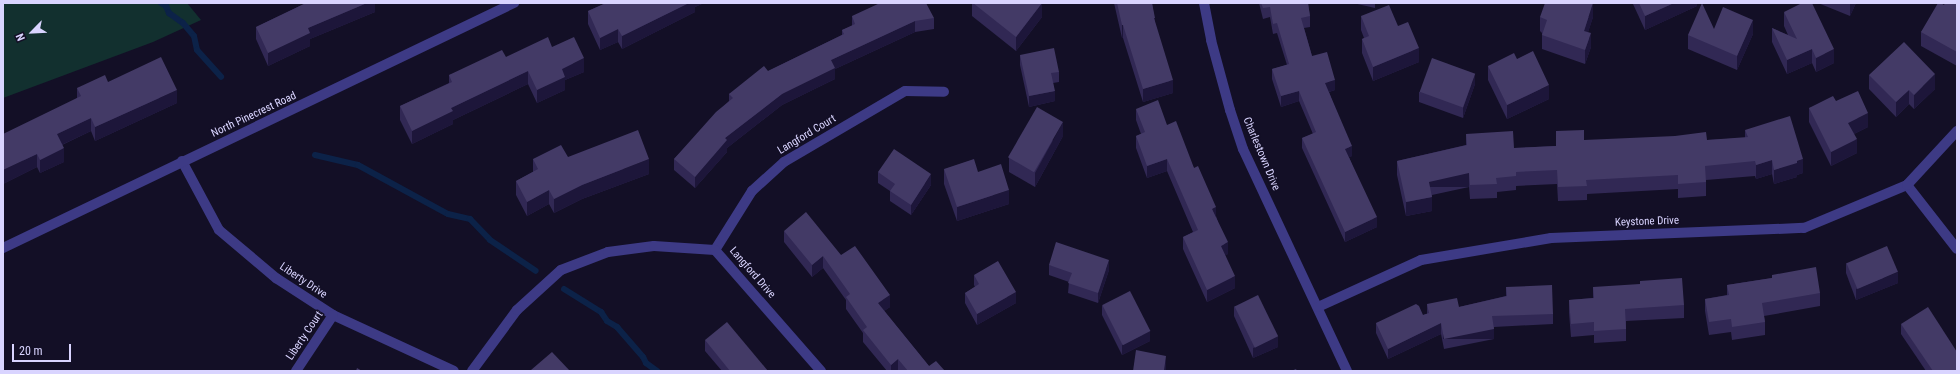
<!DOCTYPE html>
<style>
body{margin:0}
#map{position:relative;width:1960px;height:374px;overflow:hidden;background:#130f26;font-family:"Roboto Condensed",sans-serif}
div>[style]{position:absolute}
.green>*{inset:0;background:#12302f}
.stream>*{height:6px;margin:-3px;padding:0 3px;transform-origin:3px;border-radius:3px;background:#0c2248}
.minor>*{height:10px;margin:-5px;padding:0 5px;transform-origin:5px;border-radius:5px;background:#3d3a85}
.wall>*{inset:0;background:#312854}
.shaded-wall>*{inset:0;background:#1d163a;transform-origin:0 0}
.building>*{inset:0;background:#433a66;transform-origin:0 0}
span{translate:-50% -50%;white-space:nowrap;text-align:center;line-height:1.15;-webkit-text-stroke:3px #130f26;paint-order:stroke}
.street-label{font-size:11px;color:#d9d4ff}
.frame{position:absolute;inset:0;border:4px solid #d9d4ff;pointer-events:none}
.north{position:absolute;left:12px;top:12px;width:40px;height:40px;-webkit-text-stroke:3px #130f26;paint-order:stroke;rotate:246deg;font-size:11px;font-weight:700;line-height:16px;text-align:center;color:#d9d4ff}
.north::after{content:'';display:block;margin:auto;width:14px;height:18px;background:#d9d4ff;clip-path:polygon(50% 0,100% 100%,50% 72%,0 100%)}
.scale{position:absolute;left:12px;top:344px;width:59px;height:18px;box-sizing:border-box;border:2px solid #d9d4ff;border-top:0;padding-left:5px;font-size:12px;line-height:14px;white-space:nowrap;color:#d9d4ff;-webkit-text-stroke:3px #130f26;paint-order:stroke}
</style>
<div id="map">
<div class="green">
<div style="clip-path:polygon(3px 3px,187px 3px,201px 20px,153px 42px,3px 98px)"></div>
</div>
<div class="stream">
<div style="left:161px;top:3px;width:6px;rotate:31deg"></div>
<div style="left:166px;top:6px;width:8px;rotate:67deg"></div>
<div style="left:169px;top:13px;width:17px;rotate:36deg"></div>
<div style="left:183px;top:23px;width:17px;rotate:50deg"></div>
<div style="left:194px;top:36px;width:14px;rotate:78deg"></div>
<div style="left:197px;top:50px;width:36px;rotate:48deg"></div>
<div style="left:315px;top:155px;width:44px;rotate:13.1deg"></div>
<div style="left:358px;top:165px;width:102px;rotate:28.6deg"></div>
<div style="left:448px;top:214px;width:23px;rotate:13deg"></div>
<div style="left:470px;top:219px;width:29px;rotate:46deg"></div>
<div style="left:490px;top:240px;width:55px;rotate:34deg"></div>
<div style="left:564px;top:289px;width:44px;rotate:31.9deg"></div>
<div style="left:601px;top:312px;width:11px;rotate:56deg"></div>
<div style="left:607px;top:321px;width:12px;rotate:31deg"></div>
<div style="left:617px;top:327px;width:40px;rotate:49deg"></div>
<div style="left:643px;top:357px;width:7px;rotate:63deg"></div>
<div style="left:646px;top:363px;width:14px;rotate:36deg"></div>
</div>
<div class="minor">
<div style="left:1204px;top:3px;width:38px;rotate:79deg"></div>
<div style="left:1211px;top:40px;width:73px;rotate:74.8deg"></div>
<div style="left:1230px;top:110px;width:41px;rotate:71.6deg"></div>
<div style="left:1243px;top:149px;width:245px;rotate:64.9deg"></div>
<div style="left:182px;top:161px;width:78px;rotate:61.8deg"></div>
<div style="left:219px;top:230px;width:75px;rotate:40.1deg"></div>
<div style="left:276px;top:278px;width:68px;rotate:33deg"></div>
<div style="left:333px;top:315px;width:133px;rotate:24.8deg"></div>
<div style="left:1907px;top:185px;width:81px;rotate:52deg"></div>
<div style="left:3px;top:248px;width:567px;rotate:-25.62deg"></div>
<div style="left:715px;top:250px;width:70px;rotate:-57.9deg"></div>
<div style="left:752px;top:191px;width:43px;rotate:-42.2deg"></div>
<div style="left:784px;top:162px;width:140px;rotate:-30.4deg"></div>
<div style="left:905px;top:91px;width:39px;rotate:1deg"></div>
<div style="left:1318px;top:307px;width:113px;rotate:-24.5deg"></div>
<div style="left:1421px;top:260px;width:132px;rotate:-9.6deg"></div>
<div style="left:1551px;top:238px;width:253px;rotate:-2.3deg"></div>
<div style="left:1804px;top:228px;width:112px;rotate:-22.7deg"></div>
<div style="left:1907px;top:185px;width:74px;rotate:-47.2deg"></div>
<div style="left:296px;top:371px;width:67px;rotate:-56.5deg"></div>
<div style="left:472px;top:371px;width:76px;rotate:-53.6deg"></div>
<div style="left:517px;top:310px;width:59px;rotate:-42.3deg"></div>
<div style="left:561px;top:270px;width:50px;rotate:-21deg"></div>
<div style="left:608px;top:252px;width:46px;rotate:-7.4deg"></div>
<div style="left:654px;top:246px;width:61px;rotate:3.8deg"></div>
<div style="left:715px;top:250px;width:161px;rotate:48.8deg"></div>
</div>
<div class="wall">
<div style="clip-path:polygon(306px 3px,377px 3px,375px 4px,375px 12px,310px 39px,310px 46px,268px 66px,256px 39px,256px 27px)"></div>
<div style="clip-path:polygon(606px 3px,704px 3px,695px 7px,695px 12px,622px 49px,618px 42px,600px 50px,588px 24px,588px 11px)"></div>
<div style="clip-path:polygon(972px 3px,1042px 3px,1042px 17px,1016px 51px,972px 16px)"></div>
<div style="clip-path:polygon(1114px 3px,1152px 3px,1155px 23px,1173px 93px,1143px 102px,1123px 38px,1122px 38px)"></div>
<div style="clip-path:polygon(1259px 3px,1308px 3px,1310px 16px,1310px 27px,1304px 28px,1312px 56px,1335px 90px,1329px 92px,1352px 156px,1349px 157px,1377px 227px,1345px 242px,1302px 148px,1302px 138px,1313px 134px,1299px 101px,1281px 107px,1272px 79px,1272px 69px,1287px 65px,1277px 33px,1273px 34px,1270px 17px,1263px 19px)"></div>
<div style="clip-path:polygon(1353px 3px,1375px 3px,1375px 8px)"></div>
<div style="clip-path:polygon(1633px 3px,1697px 3px,1697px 6px,1645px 30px,1633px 4px)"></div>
<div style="clip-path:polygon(1818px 3px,1856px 3px,1850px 16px)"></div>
<div style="clip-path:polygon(1957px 3px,1957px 66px,1921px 46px,1921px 32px,1944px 5px)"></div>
<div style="clip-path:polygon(1784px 12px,1834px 63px,1816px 72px,1812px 63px,1787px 74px,1772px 42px,1772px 28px,1788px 35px,1784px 26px)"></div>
<div style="clip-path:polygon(852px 16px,934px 18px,934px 29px,915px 32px,835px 69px,835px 79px,782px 105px,727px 148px,727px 152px,695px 188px,674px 170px,674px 159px,729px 101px,729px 94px,768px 71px,842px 35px,842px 30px,852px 26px)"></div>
<div style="clip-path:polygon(1361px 16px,1398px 26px,1419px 62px,1373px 81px,1362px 53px,1362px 39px,1364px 38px,1361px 30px)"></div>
<div style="clip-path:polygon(1540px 17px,1593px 17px,1588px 32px,1591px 47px,1585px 64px,1542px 49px,1542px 33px,1540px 31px)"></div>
<div style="clip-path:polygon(1714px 29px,1753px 34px,1737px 70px,1688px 49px,1688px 35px)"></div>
<div style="clip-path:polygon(552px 47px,584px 72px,565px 80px,565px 90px,537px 103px,528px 84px,453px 120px,453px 124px,412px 144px,400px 120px,400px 106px,449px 83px,449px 75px,506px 57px)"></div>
<div style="clip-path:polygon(1020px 55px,1059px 72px,1059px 82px,1053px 83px,1055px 101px,1029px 107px,1020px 65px)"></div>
<div style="clip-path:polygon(1517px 59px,1549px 99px,1507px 119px,1488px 80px,1488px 66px)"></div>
<div style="clip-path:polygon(1869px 75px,1935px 89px,1914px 109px,1909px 104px,1896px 117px,1869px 89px)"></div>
<div style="clip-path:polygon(108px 82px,177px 103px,95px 141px,91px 131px,62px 145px,64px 162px,40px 173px,37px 167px,3px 184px,77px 98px,77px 88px)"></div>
<div style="clip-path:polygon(1475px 84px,1463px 118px,1419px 102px,1419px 92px)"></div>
<div style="clip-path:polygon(1836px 101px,1868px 127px,1854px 134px,1857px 153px,1831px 166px,1809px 122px,1809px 108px)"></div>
<div style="clip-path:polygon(1136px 109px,1167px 125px,1194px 168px,1216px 216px,1228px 254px,1225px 255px,1235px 288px,1207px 302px,1183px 249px,1183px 237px,1193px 232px,1167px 171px,1147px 178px,1136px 148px,1136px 136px,1141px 134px,1136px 120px)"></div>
<div style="clip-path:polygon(1745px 130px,1803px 173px,1797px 175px,1797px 177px,1774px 184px,1772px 174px,1756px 179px,1755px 176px,1706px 180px,1706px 196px,1678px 198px,1678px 189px,1587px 194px,1587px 200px,1558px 201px,1557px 184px,1516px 186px,1516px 190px,1497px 192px,1497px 198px,1470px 199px,1469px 187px,1432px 195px,1432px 211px,1406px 216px,1397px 175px,1397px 161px,1466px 145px,1466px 134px,1514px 148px,1556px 146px,1556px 131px,1584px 140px,1707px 140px,1745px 138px)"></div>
<div style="clip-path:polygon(1063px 136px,1035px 187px,1009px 172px,1009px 158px)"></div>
<div style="clip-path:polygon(568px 157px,649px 174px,582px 199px,554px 213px,549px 204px,527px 216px,516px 195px,516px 181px,533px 172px,533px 159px)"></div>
<div style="clip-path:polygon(944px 169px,1009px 204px,957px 221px,944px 184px)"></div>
<div style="clip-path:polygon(878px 172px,931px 185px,911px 215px,890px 201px,890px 191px,878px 183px)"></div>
<div style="clip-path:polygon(784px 231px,841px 255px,890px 307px,884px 311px,929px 366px,945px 371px,887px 371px,863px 342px,863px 333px,846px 309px,846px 300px,823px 268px,812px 277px,784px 242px)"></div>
<div style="clip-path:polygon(1846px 263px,1898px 283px,1856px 300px,1846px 273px)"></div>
<div style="clip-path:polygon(1049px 265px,1109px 270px,1098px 303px,1068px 293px,1069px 282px,1049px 275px)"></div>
<div style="clip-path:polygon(974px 275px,1016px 303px,977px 325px,965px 303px,965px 293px,975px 287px,974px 285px)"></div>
<div style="clip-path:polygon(1772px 275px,1820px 293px,1820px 306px,1764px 316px,1765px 322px,1765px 335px,1732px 340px,1731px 332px,1709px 335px,1705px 311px,1705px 299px,1727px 295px,1727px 285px,1772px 278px)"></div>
<div style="clip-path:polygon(1506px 287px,1553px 314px,1553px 324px,1494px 327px,1494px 339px,1444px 349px,1441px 334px,1388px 359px,1376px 333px,1376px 323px,1423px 315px,1427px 314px,1427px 304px,1459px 307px,1506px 296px)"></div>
<div style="clip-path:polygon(1593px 287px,1684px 305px,1684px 318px,1626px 321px,1626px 341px,1594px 343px,1594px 335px,1571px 337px,1569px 313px,1569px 300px,1593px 298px)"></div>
<div style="clip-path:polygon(1102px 305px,1150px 341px,1122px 355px,1102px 315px)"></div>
<div style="clip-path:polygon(1234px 306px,1278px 347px,1253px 358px,1234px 316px)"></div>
<div style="clip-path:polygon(1901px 324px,1957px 371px,1926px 371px,1901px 334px)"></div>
<div style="clip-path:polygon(705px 340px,768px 371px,722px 371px,705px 351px)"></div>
</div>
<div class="shaded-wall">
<div style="clip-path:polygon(367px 3px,377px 3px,375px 4px,375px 12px,310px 39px,310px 46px,268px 66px,268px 53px,308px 28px)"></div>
<div style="clip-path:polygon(689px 3px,704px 3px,695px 7px,695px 12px,622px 49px,622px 36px)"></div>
<div style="clip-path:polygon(1042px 3px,1042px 17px,1016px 51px,1016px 37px)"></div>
<div style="clip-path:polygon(1593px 3px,1593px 17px,1584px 45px,1584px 31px)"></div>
<div style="clip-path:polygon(1674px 3px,1697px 3px,1697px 6px,1645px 30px,1645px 16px)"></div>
<div style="clip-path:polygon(1850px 3px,1856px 3px,1850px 16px)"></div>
<div style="clip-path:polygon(1753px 20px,1753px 34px,1737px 70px,1737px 56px)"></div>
<div style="clip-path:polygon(915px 21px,915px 32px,835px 69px,835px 79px,782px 105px,727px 148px,727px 152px,695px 188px,695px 177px,725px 138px,782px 94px,831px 60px)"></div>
<div style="left:1122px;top:25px;width:1px;height:13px"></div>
<div style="clip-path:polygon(618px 29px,618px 42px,600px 50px,600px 38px)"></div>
<div style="clip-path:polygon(1591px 33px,1591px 47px,1585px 64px,1585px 50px)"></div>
<div style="clip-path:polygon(1419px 48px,1419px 62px,1373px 81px,1373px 67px)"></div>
<div style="clip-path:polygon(1812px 49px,1812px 63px,1787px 74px,1787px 60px)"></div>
<div style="clip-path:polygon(1834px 49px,1834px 63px,1816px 72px,1816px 58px)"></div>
<div style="clip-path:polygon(584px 58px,584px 72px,565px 80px,565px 90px,537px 103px,537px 90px,562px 69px)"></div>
<div style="clip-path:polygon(528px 71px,528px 84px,453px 120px,453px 124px,412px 144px,412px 131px,451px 108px)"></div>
<div style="clip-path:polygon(1475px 74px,1475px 84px,1463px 118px,1463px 108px)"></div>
<div style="clip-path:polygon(1935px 74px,1935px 89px,1914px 109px,1914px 95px)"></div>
<div style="clip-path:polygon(1173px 80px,1173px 93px,1143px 102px,1143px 89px)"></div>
<div style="clip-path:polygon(1335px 80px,1335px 90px,1325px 93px,1325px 83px)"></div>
<div style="clip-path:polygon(1549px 85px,1549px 99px,1507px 119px,1507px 105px)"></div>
<div style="clip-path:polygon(177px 90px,177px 103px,95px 141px,95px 127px)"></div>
<div style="clip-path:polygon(1909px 90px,1909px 104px,1896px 117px,1896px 102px)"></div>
<div style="clip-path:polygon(1055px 91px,1055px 101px,1029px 107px,1029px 96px)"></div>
<div style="clip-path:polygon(1299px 91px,1299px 101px,1281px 107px,1281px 96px)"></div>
<div style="clip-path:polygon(1868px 113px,1868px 127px,1848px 137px,1848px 123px)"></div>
<div style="clip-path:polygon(91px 118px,91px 131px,57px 147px,57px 134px)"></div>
<div style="clip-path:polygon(1063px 122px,1063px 136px,1035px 187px,1035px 173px)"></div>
<div style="clip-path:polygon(1857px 139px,1857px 153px,1831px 166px,1831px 152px)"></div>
<div style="clip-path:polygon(1352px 146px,1352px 156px,1345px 159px,1345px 149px)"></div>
<div style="clip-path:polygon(64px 148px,64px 162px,40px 173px,40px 160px)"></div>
<div style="clip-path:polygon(37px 154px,37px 167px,3px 184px,3px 170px)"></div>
<div style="clip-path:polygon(649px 159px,649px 174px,582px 199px,554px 213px,554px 199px,582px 185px)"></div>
<div style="clip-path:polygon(1167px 159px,1167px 171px,1147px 178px,1147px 166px)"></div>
<div style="clip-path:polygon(1803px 159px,1803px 173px,1797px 175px,1797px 177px,1774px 184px,1774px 170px)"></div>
<div style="clip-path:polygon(1772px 160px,1772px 174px,1756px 179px,1756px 165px)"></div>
<div style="left:1469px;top:173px;width:14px;height:41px;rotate:90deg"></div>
<div style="clip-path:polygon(931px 174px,931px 185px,911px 215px,911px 205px)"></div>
<div style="clip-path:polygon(549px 190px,549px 204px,527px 216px,527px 202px)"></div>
<div style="clip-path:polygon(1009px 190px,1009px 204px,957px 221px,957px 207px)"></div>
<div style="clip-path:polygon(1432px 197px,1432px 211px,1406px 216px,1406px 202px)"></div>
<div style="clip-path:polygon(1216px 207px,1216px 219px,1212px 209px)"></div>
<div style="clip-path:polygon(1377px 217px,1377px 227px,1345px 242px,1345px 232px)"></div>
<div style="clip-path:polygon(1228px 242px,1228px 254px,1221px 257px,1221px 246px)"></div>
<div style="clip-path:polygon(823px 256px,823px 268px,812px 277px,812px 265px)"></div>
<div style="clip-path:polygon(1109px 260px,1109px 270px,1098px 303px,1098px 293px)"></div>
<div style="clip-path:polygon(1898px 272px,1898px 283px,1856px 300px,1856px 289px)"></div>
<div style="clip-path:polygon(1235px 276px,1235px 288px,1207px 302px,1207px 290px)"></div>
<div style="clip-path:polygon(1016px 292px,1016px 303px,977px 325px,977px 314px)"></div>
<div style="clip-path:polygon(890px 295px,890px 307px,878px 315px,878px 303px)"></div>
<div style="clip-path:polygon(1441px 323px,1441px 334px,1388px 359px,1388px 349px)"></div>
<div style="left:1494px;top:329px;width:10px;height:51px;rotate:90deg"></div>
<div style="clip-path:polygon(1150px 331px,1150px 341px,1122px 355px,1122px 345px)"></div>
<div style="clip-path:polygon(1278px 336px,1278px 347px,1253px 358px,1253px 348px)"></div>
<div style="clip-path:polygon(1166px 356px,1166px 371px,1164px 371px)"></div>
<div style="clip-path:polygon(898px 359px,898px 371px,891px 371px,891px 365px)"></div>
</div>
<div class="building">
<div style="clip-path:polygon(306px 3px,367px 3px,308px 28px,310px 33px,268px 53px,256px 27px)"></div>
<div style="clip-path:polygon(606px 3px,689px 3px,622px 36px,618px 29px,600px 38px,588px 11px)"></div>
<div style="clip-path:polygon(880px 3px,926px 3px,934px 18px,915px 21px,831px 60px,835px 68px,782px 94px,725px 138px,727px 140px,695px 177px,674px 159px,716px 112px,733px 98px,729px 94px,764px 66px,768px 71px,844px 34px,842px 30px,855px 24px,852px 16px)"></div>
<div style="clip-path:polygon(973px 3px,1042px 3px,1016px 37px)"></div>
<div style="clip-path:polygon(1117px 3px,1152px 3px,1155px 18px,1154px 18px,1173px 80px,1143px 89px,1123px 25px,1122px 25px)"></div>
<div style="clip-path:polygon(1261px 3px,1308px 3px,1310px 16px,1301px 18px,1312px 56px,1327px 52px,1335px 80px,1325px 83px,1352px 146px,1345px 149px,1377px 217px,1345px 232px,1302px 138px,1316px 132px,1299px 91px,1281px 96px,1272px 69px,1289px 64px,1277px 23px,1273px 24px,1270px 7px,1263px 8px)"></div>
<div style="clip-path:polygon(1545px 3px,1593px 3px,1584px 31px,1591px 33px,1585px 50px,1542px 35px,1547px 20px,1540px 17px)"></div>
<div style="clip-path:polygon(1639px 3px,1674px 3px,1645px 16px)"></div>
<div style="clip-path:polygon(1702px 3px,1714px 29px,1723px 7px,1753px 20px,1737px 56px,1688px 35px)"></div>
<div style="clip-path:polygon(1802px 3px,1812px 3px,1834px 49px,1816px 58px,1812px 49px,1787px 60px,1772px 28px,1797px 39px,1784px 12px)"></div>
<div style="clip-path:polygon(1938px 3px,1941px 3px,1944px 5px,1945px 3px,1957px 3px,1957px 52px,1921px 32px)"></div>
<div style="clip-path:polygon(1389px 5px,1398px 26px,1408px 22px,1419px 48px,1373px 67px,1362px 39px,1369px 36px,1361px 16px)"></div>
<div style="clip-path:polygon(548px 37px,552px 47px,574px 37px,584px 58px,562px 69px,565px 77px,537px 90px,528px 71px,451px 108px,453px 111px,412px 131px,400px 106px,452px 82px,449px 75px,502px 50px,506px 57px)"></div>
<div style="clip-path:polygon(1904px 42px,1935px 74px,1914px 95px,1909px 90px,1896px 102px,1869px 75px)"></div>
<div style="clip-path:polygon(1054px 48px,1059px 72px,1051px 73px,1055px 91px,1029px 96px,1020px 55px)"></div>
<div style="clip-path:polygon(1533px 51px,1549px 85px,1507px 105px,1488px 66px,1514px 53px,1517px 59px)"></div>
<div style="clip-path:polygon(161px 57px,177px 90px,95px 127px,91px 118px,57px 134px,64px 148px,40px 160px,37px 154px,3px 170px,3px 134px,81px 96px,77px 88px,105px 75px,108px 82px)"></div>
<div style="left:1432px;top:58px;width:46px;height:36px;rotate:20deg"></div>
<div style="clip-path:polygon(1858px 91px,1868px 113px,1848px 123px,1857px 139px,1831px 152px,1809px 108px,1833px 96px,1836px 101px)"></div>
<div style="clip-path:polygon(1158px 100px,1167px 125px,1176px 121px,1194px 168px,1198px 166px,1216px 207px,1212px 209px,1228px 242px,1221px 246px,1235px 276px,1207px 290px,1183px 237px,1198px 230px,1167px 159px,1147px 166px,1136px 136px,1145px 132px,1136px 109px)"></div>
<div style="left:1037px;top:107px;width:30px;height:58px;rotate:30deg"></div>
<div style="clip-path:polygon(1790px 116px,1803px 159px,1797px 161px,1797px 163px,1774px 170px,1772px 160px,1756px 165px,1755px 161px,1705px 166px,1706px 182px,1678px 184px,1678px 175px,1586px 180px,1587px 186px,1558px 187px,1557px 170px,1516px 172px,1516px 176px,1496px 178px,1497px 184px,1470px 185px,1469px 173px,1429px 182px,1432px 197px,1406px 202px,1397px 161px,1467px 145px,1466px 134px,1513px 131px,1514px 148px,1556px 146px,1556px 131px,1584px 130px,1584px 140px,1675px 136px,1706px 132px,1707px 140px,1748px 137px,1745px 130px)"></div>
<div style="clip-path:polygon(638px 130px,649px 159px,582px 185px,554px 199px,549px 190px,527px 202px,516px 181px,538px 169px,533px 159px,561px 145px,568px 157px)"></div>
<div style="clip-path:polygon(894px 149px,931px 174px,911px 205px,890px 191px,895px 184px,878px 172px)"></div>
<div style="clip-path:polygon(974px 159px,978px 172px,1001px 164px,1009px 190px,957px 207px,944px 169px)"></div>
<div style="clip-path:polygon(806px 212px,841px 255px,855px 246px,890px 295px,878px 303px,929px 366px,936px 361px,945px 371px,908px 371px,898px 359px,891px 365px,863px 330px,867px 327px,846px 297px,850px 294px,823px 256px,812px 265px,784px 231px)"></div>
<div style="clip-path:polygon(1056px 242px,1109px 260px,1098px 293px,1068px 283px,1072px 273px,1049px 265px)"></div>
<div style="left:1887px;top:246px;width:28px;height:44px;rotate:67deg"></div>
<div style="clip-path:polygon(998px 261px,1016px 292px,977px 314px,965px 293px,979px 284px,974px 275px)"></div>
<div style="clip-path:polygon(1816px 267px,1820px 293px,1762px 303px,1765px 322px,1732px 327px,1731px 319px,1709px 322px,1705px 299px,1729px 295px,1727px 285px,1772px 278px,1772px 275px)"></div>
<div style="clip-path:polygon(1682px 278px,1684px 305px,1625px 309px,1626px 329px,1594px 331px,1594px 322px,1571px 324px,1569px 300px,1594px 298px,1593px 287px,1640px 284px,1640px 281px)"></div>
<div style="clip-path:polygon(1552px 285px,1553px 314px,1492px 316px,1494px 329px,1444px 339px,1441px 323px,1388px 349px,1376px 323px,1416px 304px,1419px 306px,1423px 315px,1429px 313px,1427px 304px,1457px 298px,1459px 307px,1507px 296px,1506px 287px)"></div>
<div style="left:1130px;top:291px;width:45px;height:31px;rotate:63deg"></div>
<div style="left:1258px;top:295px;width:46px;height:26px;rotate:64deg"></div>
<div style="clip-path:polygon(1928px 307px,1957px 352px,1957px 371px,1933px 371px,1901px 324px)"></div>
<div style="clip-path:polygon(727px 322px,768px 371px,730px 371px,705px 340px)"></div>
<div style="clip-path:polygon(1136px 350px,1166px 356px,1164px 371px,1133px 371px)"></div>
<div style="clip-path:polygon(552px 352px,570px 371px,532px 371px,531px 370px)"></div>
<div style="clip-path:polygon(357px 368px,362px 371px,356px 371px)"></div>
<div style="clip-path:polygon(1296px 369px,1297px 371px,1291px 371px)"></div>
</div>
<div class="street-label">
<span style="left:254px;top:115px;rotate:-25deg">North Pinecrest Road</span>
<span style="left:807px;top:135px;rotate:-31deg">Langford Court</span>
<span style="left:1261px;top:154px;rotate:67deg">Charlestown Drive</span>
<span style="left:1647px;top:222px;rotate:-2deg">Keystone Drive</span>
<span style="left:752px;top:273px;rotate:49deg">Langford Drive</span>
<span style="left:303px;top:281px;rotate:34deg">Liberty Drive</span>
<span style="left:305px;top:336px;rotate:-56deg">Liberty Court</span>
</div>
<div class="frame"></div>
<div class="north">N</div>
<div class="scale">20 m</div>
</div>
